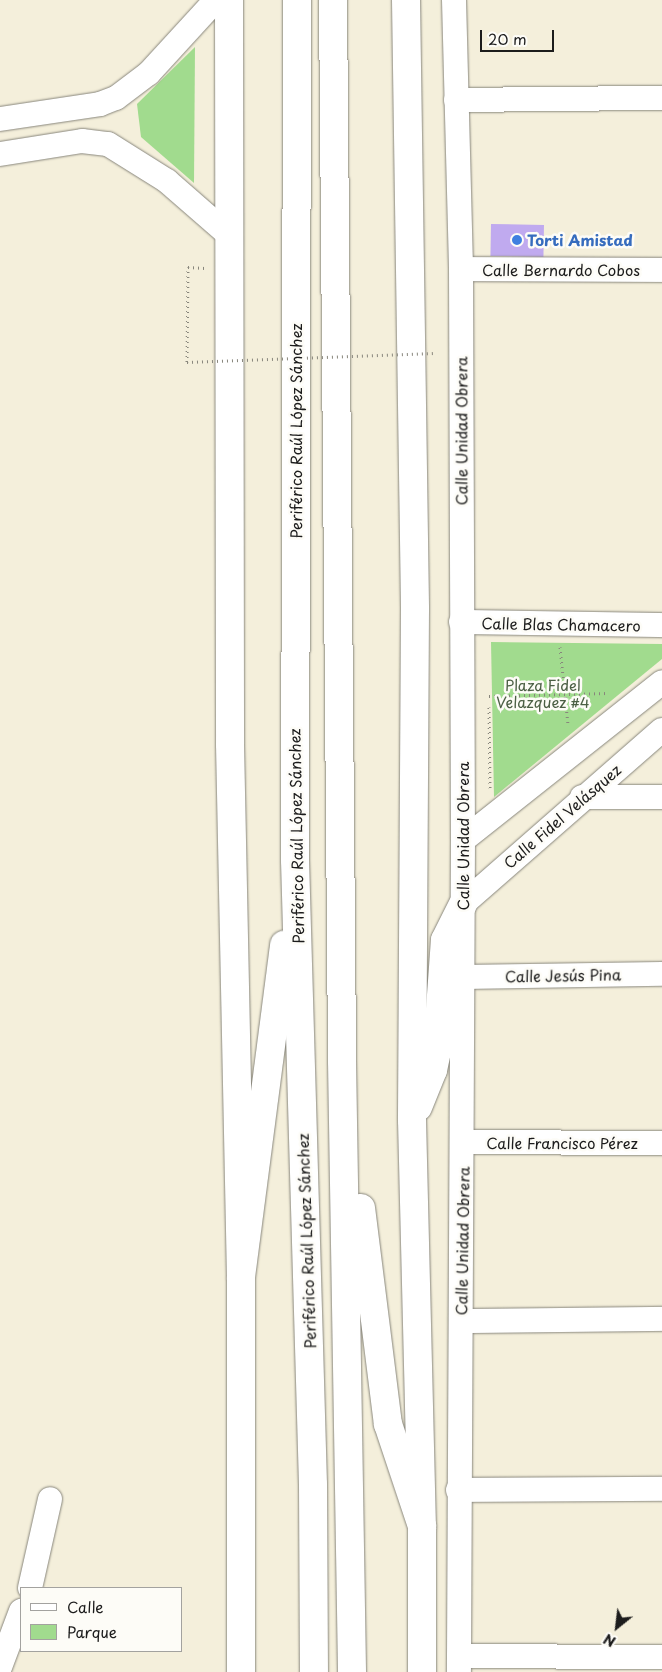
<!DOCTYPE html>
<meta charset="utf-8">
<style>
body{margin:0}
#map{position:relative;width:662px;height:1672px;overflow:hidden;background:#f4efdb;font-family:"Playpen Sans",sans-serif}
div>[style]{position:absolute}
.green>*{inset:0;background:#a1db8e}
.building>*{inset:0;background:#c0aaef;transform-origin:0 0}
.path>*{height:3px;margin-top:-1.5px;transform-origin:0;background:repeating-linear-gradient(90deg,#88867c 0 1px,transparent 0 5px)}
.roads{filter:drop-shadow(0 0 1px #88867c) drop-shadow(0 0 1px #88867c)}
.minor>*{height:24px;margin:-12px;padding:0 12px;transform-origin:12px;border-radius:12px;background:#fff}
.major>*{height:28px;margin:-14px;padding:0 14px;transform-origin:14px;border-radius:14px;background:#fff}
.highway>*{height:28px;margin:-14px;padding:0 14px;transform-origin:14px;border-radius:14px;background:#fff}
.path-bridge>*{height:3px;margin-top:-1.5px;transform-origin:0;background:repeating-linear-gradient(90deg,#88867c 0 1px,transparent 0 5px)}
.dots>*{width:14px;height:14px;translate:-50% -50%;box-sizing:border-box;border:2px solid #fdfcf7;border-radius:50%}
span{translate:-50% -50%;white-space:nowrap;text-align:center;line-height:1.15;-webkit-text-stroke:5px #fdfcf7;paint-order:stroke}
.shop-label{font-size:15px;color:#366cbe;font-weight:700}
.left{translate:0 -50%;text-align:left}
.street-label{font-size:15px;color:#1c1c1c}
.park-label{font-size:15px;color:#4b5f44}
.legend{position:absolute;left:20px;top:1587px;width:162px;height:65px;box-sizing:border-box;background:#fdfcf7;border:1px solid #a3a29f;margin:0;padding:6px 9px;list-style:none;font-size:15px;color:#1c1c1c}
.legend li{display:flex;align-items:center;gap:10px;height:25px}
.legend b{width:25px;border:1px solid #a3a29f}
.north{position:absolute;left:592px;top:1602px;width:50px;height:50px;-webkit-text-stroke:4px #fdfcf7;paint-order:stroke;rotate:209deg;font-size:14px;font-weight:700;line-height:20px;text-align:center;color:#1c1c1c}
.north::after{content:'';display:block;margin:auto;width:18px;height:22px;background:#1c1c1c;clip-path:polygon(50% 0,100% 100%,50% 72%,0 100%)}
.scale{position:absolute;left:480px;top:30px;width:74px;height:22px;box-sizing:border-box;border:2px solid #1c1c1c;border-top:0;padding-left:6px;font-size:15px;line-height:18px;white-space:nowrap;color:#1c1c1c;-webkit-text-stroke:4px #fdfcf7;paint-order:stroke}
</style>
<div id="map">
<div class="green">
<div style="clip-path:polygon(195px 47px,194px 183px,141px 137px,137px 104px)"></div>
<div style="clip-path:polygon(491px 642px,662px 644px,662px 659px,494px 797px)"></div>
</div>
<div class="building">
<div style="left:491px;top:224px;width:53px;height:32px;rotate:1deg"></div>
</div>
<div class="path">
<div style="left:187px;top:362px;width:95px;rotate:-89.4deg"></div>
<div style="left:188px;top:267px;width:17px;rotate:3deg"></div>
<div style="left:560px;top:647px;width:78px;rotate:84.1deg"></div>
<div style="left:489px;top:696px;width:119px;rotate:-1.4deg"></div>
<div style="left:489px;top:707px;width:81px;rotate:89.3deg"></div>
</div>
<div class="roads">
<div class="minor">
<div style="left:454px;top:0;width:269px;rotate:88.5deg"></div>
<div style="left:461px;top:269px;width:571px;rotate:89.8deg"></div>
<div style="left:463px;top:840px;width:832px;rotate:90.28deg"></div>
<div style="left:456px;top:100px;width:206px;rotate:-0.6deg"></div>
<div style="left:0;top:119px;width:101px;rotate:-8.5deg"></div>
<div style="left:100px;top:104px;width:17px;rotate:-21deg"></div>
<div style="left:116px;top:98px;width:41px;rotate:-37.1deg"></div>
<div style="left:149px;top:73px;width:99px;rotate:-47.5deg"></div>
<div style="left:0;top:154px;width:83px;rotate:-9deg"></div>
<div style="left:82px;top:141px;width:26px;rotate:7deg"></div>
<div style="left:108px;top:144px;width:70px;rotate:32.1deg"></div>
<div style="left:167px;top:181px;width:82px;rotate:41.1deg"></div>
<div style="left:461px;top:269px;width:201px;rotate:0.3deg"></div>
<div style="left:461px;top:622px;width:201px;rotate:0.9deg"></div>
<div style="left:582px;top:797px;width:80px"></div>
<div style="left:463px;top:840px;width:254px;rotate:-38.4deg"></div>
<div style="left:463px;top:904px;width:264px;rotate:-41.2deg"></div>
<div style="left:463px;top:977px;width:199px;rotate:-0.9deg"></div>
<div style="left:463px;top:1142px;width:199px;rotate:0.3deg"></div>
<div style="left:461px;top:1321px;width:201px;rotate:-0.6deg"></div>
<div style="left:458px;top:1490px;width:204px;rotate:-0.3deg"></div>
<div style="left:30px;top:1588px;width:91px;rotate:-77.3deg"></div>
<div style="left:459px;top:1656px;width:203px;rotate:0.3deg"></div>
<div style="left:0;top:1667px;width:60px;rotate:-69.4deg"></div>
</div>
<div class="major">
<div style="left:229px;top:0;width:744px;rotate:89.92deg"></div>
<div style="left:230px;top:744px;width:533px;rotate:88.82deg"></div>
<div style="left:241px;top:1277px;width:395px;rotate:90deg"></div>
<div style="left:406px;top:0;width:609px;rotate:89.15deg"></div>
<div style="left:415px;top:609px;width:511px;rotate:90.34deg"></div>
<div style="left:412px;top:1120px;width:406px;rotate:88.6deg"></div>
<div style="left:422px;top:1526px;width:146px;rotate:90deg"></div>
<div style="left:418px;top:1107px;width:40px;rotate:-68deg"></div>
<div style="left:433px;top:1070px;width:19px;rotate:-78deg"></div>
<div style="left:437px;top:1051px;width:111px;rotate:-85.9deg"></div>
<div style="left:445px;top:940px;width:40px;rotate:-63.4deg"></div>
</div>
<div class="highway">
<div style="left:297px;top:0;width:860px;rotate:90.13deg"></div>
<div style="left:295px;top:860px;width:625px;rotate:88.35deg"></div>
<div style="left:313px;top:1485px;width:187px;rotate:89.7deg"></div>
<div style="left:333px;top:0;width:1061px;rotate:89.51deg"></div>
<div style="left:342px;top:1061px;width:611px;rotate:89.06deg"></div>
<div style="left:361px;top:1208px;width:218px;rotate:82.9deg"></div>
<div style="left:388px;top:1424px;width:108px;rotate:71.6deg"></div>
<div style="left:241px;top:1277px;width:335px;rotate:-82.6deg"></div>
</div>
</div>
<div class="path-bridge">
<div style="left:187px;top:362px;width:248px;rotate:-2.1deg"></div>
</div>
<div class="dots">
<div style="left:517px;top:240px;background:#3f7fe0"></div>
</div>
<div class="shop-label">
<span class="left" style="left:527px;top:240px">Torti Amistad</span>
</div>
<div class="street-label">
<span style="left:561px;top:270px">Calle Bernardo Cobos</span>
<span style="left:296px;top:431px;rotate:-90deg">Periférico Raúl López Sánchez</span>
<span style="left:461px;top:431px;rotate:-90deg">Calle Unidad Obrera</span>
<span style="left:561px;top:624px;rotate:1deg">Calle Blas Chamacero</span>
<span style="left:562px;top:816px;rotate:-41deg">Calle Fidel Velásquez</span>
<span style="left:296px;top:836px;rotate:-91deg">Periférico Raúl López Sánchez</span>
<span style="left:463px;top:836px;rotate:-90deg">Calle Unidad Obrera</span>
<span style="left:563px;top:975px;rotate:-1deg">Calle Jesús Pina</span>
<span style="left:562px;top:1143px">Calle Francisco Pérez</span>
<span style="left:306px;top:1241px;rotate:-92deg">Periférico Raúl López Sánchez</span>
<span style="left:462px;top:1241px;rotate:-89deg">Calle Unidad Obrera</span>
</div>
<div class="park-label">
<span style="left:543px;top:693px">Plaza Fidel<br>Velazquez #4</span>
</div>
<ul class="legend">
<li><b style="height:6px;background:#fff"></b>Calle</li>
<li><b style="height:14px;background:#a1db8e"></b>Parque</li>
</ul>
<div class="north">N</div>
<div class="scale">20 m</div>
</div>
